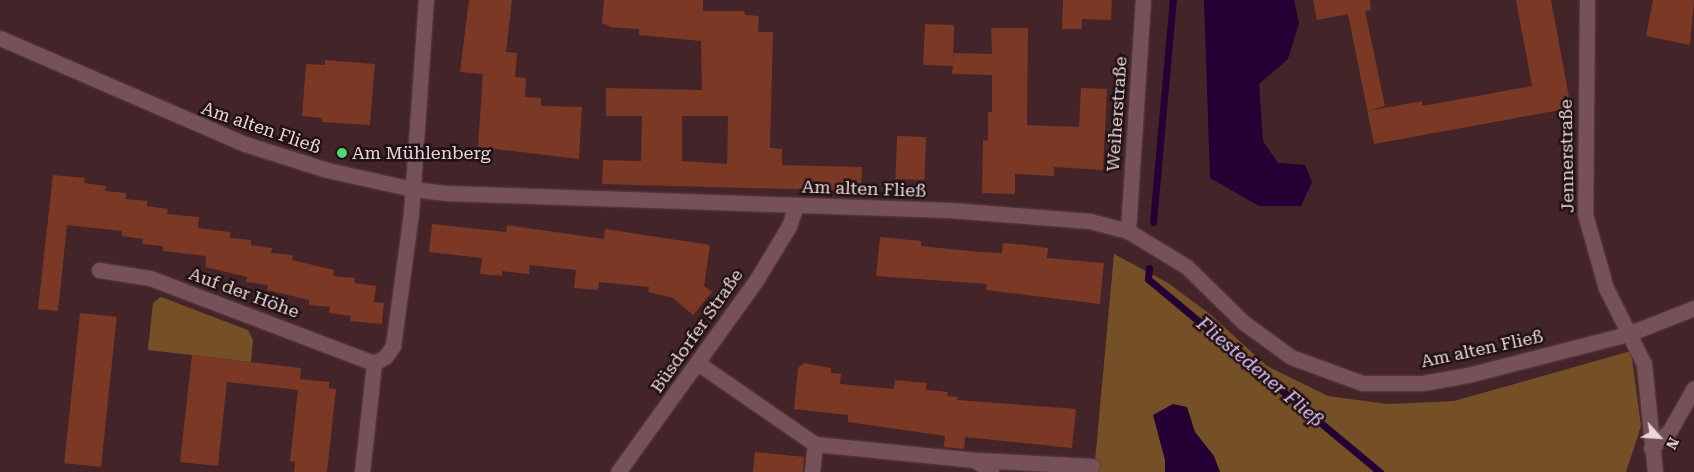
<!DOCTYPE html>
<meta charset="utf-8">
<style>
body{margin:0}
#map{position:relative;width:1694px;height:472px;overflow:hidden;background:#432429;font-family:"Roboto Serif",serif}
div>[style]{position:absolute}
.green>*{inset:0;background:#754f26}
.water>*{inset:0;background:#240034}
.stream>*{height:7px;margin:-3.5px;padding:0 3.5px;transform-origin:3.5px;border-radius:3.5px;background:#240034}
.building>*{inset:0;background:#7b3824;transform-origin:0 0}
.roads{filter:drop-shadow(0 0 1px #5a4045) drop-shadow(0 0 1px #5a4045)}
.street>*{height:15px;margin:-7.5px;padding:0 7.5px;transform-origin:7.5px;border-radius:7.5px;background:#765258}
.secondary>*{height:15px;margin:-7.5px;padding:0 7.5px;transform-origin:7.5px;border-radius:7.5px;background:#765258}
.dots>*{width:14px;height:14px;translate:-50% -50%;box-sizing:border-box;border:2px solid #201214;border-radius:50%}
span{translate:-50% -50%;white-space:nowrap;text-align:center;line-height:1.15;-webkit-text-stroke:5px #201214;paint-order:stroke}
.street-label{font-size:18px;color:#ead5d8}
.poi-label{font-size:18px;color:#ead5d8}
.left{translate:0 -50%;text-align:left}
.water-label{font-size:19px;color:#e0c0f3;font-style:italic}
.north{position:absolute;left:1634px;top:412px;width:50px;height:50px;-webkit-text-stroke:4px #201214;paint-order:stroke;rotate:116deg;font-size:14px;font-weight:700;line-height:20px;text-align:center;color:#ead5d8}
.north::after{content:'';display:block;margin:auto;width:18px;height:22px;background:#ead5d8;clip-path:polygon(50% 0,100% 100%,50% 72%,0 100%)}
</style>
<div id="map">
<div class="green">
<div style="clip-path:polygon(1114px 254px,1168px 283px,1210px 314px,1267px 366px,1328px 396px,1388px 404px,1454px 401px,1631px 351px,1641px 426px,1626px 472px,1094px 472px)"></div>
<div style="clip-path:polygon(161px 297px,248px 330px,253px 340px,251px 362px,148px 350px,153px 303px)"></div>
</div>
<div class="water">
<div style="clip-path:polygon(1204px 0,1294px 0,1299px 23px,1288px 59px,1259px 84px,1263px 141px,1278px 163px,1305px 165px,1312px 182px,1301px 206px,1259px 206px,1210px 178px)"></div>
<div style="clip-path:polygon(1173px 404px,1187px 407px,1195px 432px,1214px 456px,1220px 472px,1165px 472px,1165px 460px,1153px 415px)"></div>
</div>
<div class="stream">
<div style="left:1153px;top:222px;width:223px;rotate:-84.9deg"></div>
<div style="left:1149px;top:268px;width:11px;rotate:95deg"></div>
<div style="left:1148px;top:279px;width:302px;rotate:39.8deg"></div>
</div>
<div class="building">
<div style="clip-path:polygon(469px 0,512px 0,506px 52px,517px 53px,515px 77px,526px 78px,525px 97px,541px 98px,541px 106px,582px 107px,579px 159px,478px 147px,483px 74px,460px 72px)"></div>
<div style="clip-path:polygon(evenodd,604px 0,703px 0,703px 11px,744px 11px,745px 15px,759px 16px,758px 32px,773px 32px,770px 148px,782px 149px,782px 165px,862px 167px,861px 191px,602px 184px,603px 160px,641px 161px,642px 116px,606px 116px,606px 88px,702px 90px,701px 41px,639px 35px,639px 29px,611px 27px,602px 23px,604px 0,682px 116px,728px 116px,727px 164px,682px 161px,682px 116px)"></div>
<div style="clip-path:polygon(1063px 0,1112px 0,1111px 20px,1082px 19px,1082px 29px,1062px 29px)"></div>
<div style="clip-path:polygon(1313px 0,1370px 0,1371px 10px,1365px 11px,1385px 106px,1368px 111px,1422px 101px,1422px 106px,1532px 86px,1516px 0,1551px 0,1571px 108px,1374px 144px,1348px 14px,1317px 20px)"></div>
<div style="clip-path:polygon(1653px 0,1694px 0,1690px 45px,1646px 36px)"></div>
<div style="clip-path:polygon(925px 24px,954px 25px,953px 63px,954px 53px,992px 54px,991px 28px,1028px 28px,1027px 125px,1079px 127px,1081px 88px,1107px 89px,1103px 170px,1054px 167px,1054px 176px,1015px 174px,1015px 194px,982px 193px,983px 140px,988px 141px,988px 112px,992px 112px,992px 75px,952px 74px,953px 66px,923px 65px)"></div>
<div style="clip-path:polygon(325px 60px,375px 64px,370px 125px,322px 122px,322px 118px,302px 116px,306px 64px,325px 65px)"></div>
<div style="left:897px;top:136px;width:29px;height:43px;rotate:2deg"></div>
<div style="clip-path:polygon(53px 175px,85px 178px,84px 183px,106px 186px,105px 191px,126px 193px,126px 199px,147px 201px,147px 206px,168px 209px,167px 214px,199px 217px,198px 228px,230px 232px,230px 238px,251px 240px,251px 245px,272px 248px,271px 253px,293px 255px,292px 260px,334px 270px,333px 276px,355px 278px,354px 283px,376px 286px,374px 302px,384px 303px,382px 324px,350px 321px,351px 316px,329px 313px,330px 307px,309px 305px,309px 300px,267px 290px,268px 285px,246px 282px,247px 277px,205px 267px,206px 256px,163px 251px,163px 246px,142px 244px,143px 239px,122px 236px,122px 231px,67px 225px,58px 311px,38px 309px)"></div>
<div style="clip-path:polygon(432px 224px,506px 232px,507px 225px,604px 239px,605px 229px,710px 245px,704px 286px,712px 292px,693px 315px,673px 298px,648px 292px,649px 287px,599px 282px,598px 290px,574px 288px,576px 270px,530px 265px,529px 274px,502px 271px,502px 276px,480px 274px,482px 258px,429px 252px)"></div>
<div style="clip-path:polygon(880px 237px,921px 241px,921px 246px,979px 252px,1002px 253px,1003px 243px,1026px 245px,1048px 248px,1047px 258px,1104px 263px,1100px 304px,986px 290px,987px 284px,876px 276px)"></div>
<div style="left:80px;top:313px;width:37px;height:151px;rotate:6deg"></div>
<div style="clip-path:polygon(192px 355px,301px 368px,300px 379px,329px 382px,329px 388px,336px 389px,327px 472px,294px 472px,295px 462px,290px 461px,298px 390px,227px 382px,218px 466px,180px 462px)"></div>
<div style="clip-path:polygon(804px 363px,831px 368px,831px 373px,841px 374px,840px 384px,894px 389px,895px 380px,927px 383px,926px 390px,948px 392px,947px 396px,958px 397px,957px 400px,1076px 409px,1072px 448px,965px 437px,964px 449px,944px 447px,945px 436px,848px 422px,848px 415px,794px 409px,798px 368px)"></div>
<div style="clip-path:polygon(755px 452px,804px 457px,803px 472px,753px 472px)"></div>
</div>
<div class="roads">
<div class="street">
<div style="left:1587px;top:0;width:214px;rotate:90.5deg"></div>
<div style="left:1585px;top:214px;width:77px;rotate:74.2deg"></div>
<div style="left:1606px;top:288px;width:85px;rotate:63.4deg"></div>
<div style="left:1644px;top:364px;width:109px;rotate:84.2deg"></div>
<div style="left:1128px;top:231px;width:231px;rotate:-86.3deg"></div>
<div style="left:99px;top:270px;width:52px;rotate:8.9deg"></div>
<div style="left:150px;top:278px;width:240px;rotate:20.8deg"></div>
<div style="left:374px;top:363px;width:13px;rotate:-29deg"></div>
<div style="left:385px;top:357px;width:14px;rotate:-54deg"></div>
<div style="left:393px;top:346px;width:134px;rotate:-82.3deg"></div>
<div style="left:411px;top:213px;width:214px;rotate:-86deg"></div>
<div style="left:699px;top:364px;width:141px;rotate:34.6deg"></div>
<div style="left:815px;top:444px;width:161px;rotate:5.7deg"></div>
<div style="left:975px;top:460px;width:20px;rotate:37deg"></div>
<div style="left:1651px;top:448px;width:26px;rotate:-43deg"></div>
<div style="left:1670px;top:430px;width:48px;rotate:-60.3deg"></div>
<div style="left:977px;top:460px;width:115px;rotate:3deg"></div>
<div style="left:362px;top:472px;width:110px;rotate:-83.7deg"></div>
<div style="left:812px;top:472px;width:28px;rotate:-84deg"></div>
</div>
<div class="secondary">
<div style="left:0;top:38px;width:267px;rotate:23.4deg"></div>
<div style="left:245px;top:144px;width:86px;rotate:17.6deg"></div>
<div style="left:327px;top:170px;width:88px;rotate:12.5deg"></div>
<div style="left:413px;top:189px;width:34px;rotate:7deg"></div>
<div style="left:447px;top:193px;width:503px;rotate:1.94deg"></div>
<div style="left:950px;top:210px;width:140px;rotate:4.5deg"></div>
<div style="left:1090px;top:221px;width:39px;rotate:15deg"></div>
<div style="left:1128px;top:231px;width:69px;rotate:31.4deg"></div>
<div style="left:1187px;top:267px;width:78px;rotate:44.5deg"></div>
<div style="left:1243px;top:322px;width:59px;rotate:36.1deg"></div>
<div style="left:1291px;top:357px;width:76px;rotate:20.1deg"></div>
<div style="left:1362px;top:383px;width:61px"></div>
<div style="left:1423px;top:383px;width:46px;rotate:-10.1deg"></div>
<div style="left:1468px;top:375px;width:165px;rotate:-14.4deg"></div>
<div style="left:1628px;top:334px;width:71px;rotate:-21.5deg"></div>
<div style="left:618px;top:472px;width:238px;rotate:-54.2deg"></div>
<div style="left:757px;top:279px;width:62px;rotate:-58.9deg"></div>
<div style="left:789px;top:226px;width:21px;rotate:-71deg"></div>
</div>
</div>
<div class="dots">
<div style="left:342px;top:153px;background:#51d674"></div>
</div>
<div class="street-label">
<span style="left:1117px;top:114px;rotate:-86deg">Weiherstraße</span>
<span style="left:261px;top:128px;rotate:19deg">Am alten Fließ</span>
<span style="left:1567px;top:156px;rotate:-91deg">Jennerstraße</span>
<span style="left:864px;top:189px;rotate:2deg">Am alten Fließ</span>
<span style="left:244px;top:293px;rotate:20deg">Auf der Höhe</span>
<span style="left:697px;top:331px;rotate:-55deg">Büsdorfer Straße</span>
<span style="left:1482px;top:349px;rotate:-12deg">Am alten Fließ</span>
</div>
<div class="poi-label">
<span class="left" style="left:352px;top:153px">Am Mühlenberg</span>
</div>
<div class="water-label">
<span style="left:1260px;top:372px;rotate:40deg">Fliestedener Fließ</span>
</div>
<div class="north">N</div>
</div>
